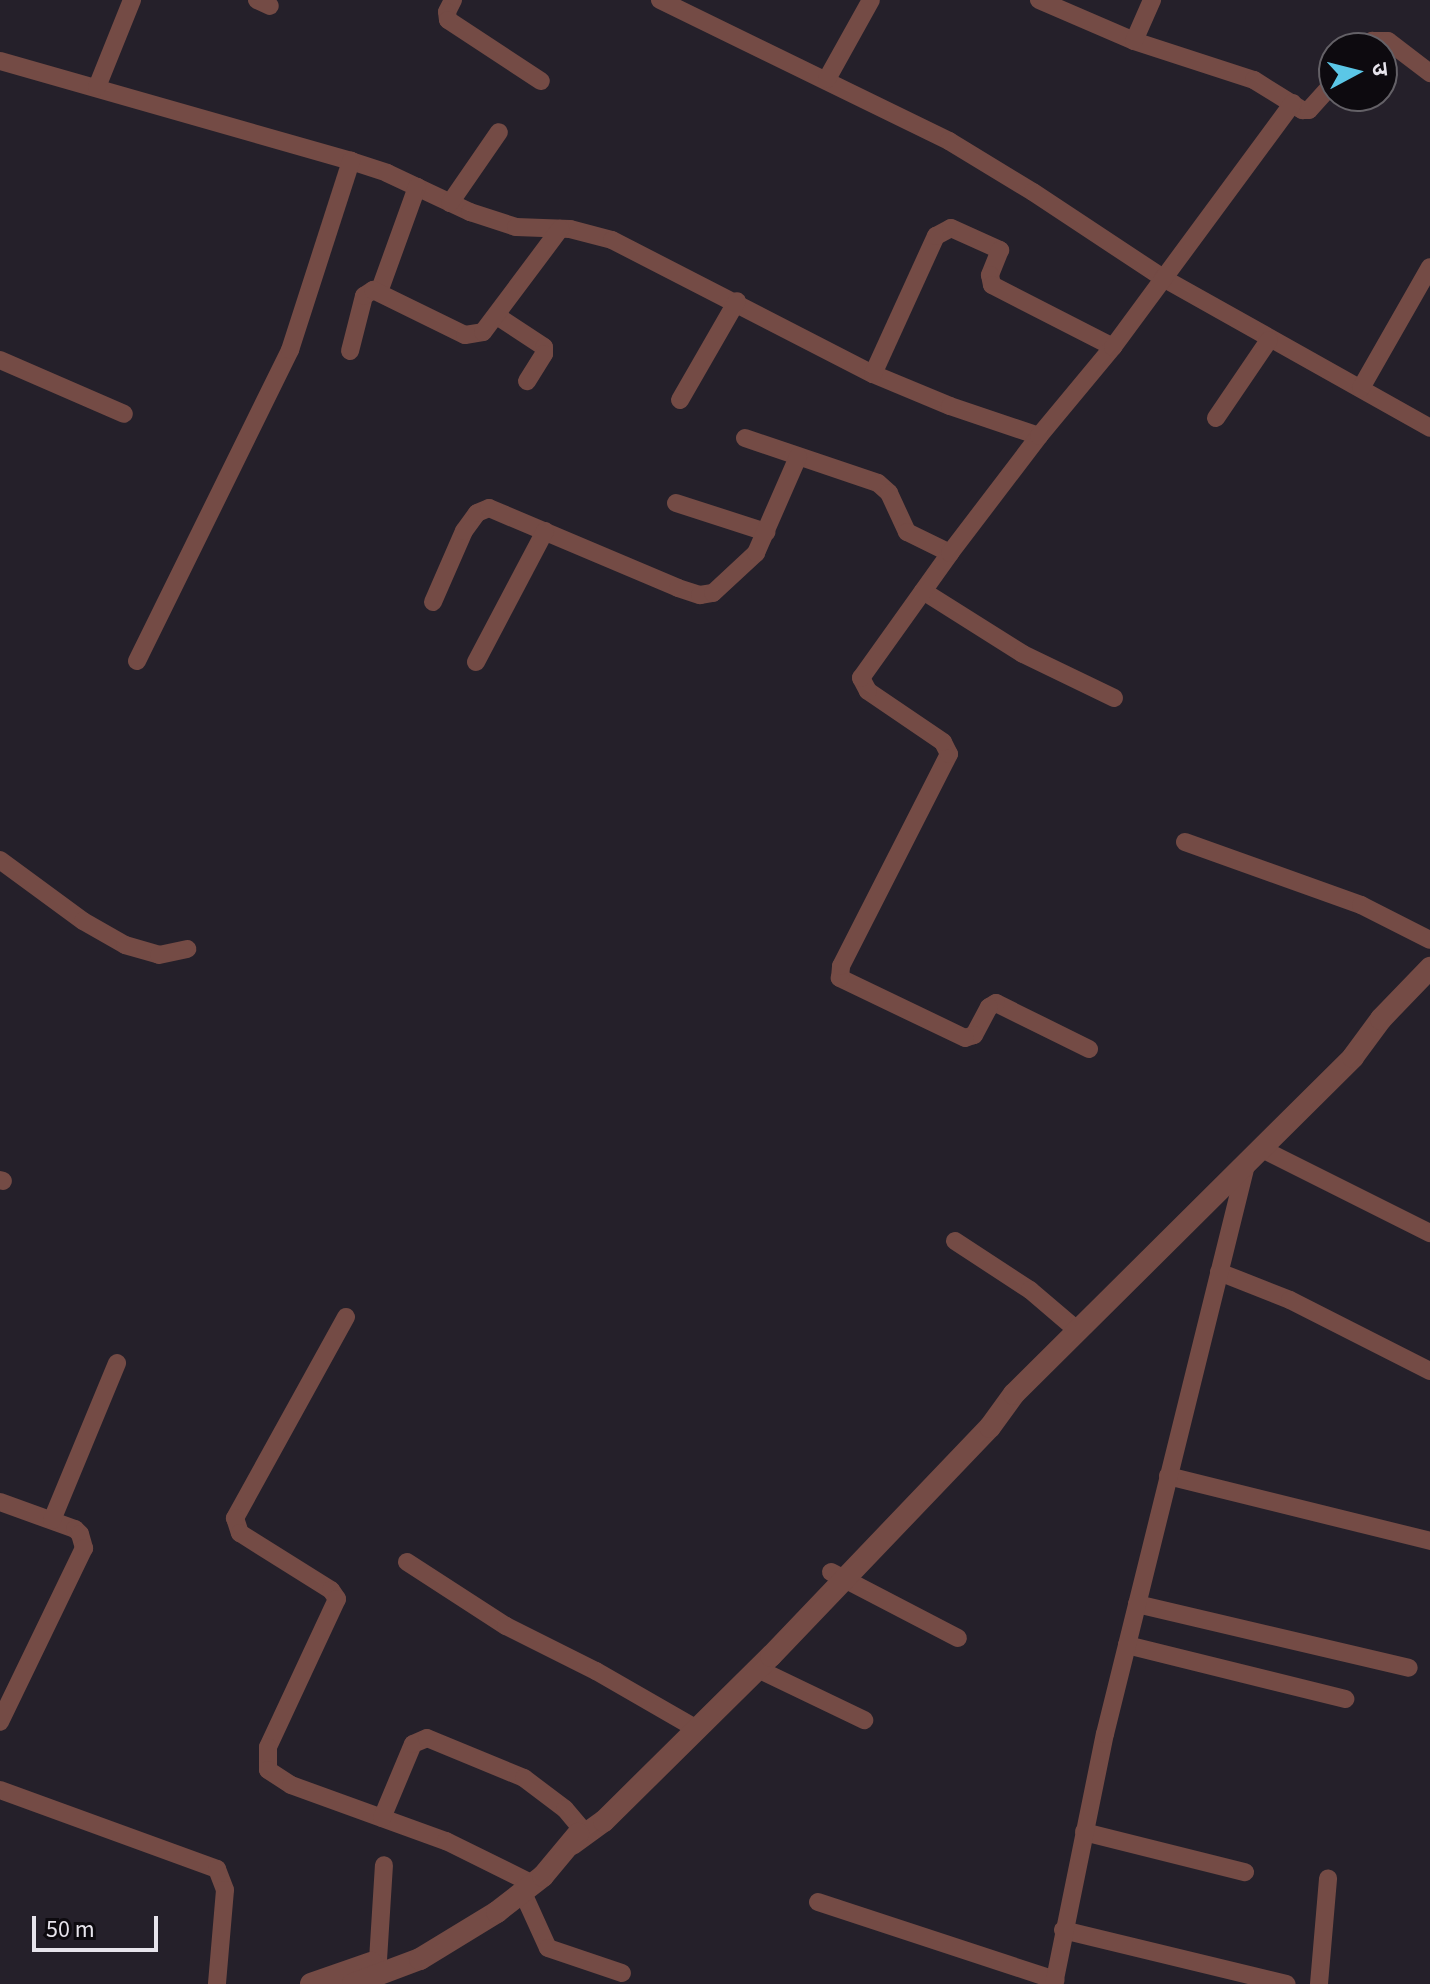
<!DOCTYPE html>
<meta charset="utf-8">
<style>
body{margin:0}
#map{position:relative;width:1430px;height:1984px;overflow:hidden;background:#25202a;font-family:"Source Sans 3","Noto Sans Devanagari",sans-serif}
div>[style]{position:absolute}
.minor>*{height:18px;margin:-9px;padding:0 9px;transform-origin:9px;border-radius:9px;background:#744b45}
.tertiary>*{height:22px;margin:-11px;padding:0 11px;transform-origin:11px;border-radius:11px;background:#744b45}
span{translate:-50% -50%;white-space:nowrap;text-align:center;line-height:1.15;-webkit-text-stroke:8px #0d0a0f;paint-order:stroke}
.north{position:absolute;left:1318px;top:32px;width:80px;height:80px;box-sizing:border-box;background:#0d0a0f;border:2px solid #646167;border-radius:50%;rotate:83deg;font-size:22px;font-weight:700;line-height:32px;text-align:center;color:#e7e4ec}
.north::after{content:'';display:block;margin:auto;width:28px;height:36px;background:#5bc7e7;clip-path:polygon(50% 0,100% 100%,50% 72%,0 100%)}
.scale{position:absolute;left:32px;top:1916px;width:126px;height:36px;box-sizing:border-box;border:4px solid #e7e4ec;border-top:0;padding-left:10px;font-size:24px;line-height:28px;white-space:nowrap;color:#e7e4ec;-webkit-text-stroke:6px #0d0a0f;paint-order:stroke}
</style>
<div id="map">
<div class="minor">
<div style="left:257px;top:0;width:14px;rotate:25deg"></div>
<div style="left:453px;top:0;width:13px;rotate:117deg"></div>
<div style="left:447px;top:12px;width:8px;rotate:83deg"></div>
<div style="left:448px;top:20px;width:111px;rotate:33.3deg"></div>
<div style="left:660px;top:0;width:322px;rotate:26deg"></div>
<div style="left:949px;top:141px;width:98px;rotate:31.3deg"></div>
<div style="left:1033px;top:192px;width:156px;rotate:33.5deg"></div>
<div style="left:1163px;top:278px;width:306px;rotate:29.3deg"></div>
<div style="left:1039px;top:0;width:103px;rotate:23.3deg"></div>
<div style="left:1134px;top:41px;width:126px;rotate:18deg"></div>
<div style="left:1254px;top:80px;width:57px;rotate:32deg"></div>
<div style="left:1302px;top:110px;width:7px"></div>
<div style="left:1309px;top:110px;width:38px;rotate:-48deg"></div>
<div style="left:1134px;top:41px;width:45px;rotate:-66.3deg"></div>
<div style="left:1364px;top:48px;width:11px;rotate:-41deg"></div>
<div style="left:1372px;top:41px;width:16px"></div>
<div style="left:1388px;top:41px;width:53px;rotate:37.3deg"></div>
<div style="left:0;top:61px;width:365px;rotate:15.9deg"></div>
<div style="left:351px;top:161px;width:38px;rotate:18deg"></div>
<div style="left:387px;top:173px;width:92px;rotate:25.2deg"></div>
<div style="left:470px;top:212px;width:48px;rotate:18.1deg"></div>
<div style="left:516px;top:227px;width:54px;rotate:2.1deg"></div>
<div style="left:570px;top:229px;width:43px;rotate:14.7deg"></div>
<div style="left:612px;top:240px;width:293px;rotate:27.2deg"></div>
<div style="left:873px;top:374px;width:83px;rotate:22.6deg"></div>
<div style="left:950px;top:406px;width:94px;rotate:18.6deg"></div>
<div style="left:827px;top:79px;width:90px;rotate:-60.9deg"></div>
<div style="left:97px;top:87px;width:94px;rotate:-68.1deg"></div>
<div style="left:450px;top:203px;width:86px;rotate:-55.4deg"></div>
<div style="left:379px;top:292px;width:112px;rotate:-70.1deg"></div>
<div style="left:497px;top:316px;width:56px;rotate:33.4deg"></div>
<div style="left:544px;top:347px;width:7px;rotate:90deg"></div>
<div style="left:544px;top:354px;width:32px;rotate:122deg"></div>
<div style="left:350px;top:351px;width:57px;rotate:-75.7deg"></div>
<div style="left:364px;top:296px;width:11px;rotate:-34deg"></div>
<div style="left:373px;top:290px;width:102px;rotate:26.1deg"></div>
<div style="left:465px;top:335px;width:18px;rotate:-9deg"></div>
<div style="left:483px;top:332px;width:129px;rotate:-53.2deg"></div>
<div style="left:0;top:360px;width:135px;rotate:23.5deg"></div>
<div style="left:873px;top:374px;width:152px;rotate:-65.5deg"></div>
<div style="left:936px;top:236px;width:17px;rotate:-28deg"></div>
<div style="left:951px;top:228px;width:54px;rotate:24.2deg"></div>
<div style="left:1000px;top:250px;width:27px;rotate:112deg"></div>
<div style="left:990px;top:275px;width:10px;rotate:79deg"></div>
<div style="left:992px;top:285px;width:136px;rotate:27.1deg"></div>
<div style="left:1361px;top:388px;width:139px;rotate:-60.3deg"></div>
<div style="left:680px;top:400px;width:114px;rotate:-60.1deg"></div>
<div style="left:1216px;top:418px;width:94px;rotate:-55.8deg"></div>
<div style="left:745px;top:438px;width:140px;rotate:18.7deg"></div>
<div style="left:878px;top:483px;width:15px;rotate:42deg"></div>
<div style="left:889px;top:493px;width:43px;rotate:65.2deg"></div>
<div style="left:907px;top:532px;width:48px;rotate:26deg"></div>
<div style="left:676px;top:503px;width:95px;rotate:17.9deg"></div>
<div style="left:923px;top:591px;width:118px;rotate:32.2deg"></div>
<div style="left:1023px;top:654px;width:101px;rotate:25.8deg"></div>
<div style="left:433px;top:602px;width:77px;rotate:-66.4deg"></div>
<div style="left:464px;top:531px;width:22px;rotate:-54deg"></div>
<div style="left:477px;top:513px;width:13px;rotate:-23deg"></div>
<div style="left:489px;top:508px;width:205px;rotate:22.9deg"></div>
<div style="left:678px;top:588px;width:23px;rotate:18deg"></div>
<div style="left:700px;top:595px;width:13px;rotate:-9deg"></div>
<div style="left:713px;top:593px;width:59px;rotate:-42.9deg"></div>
<div style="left:756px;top:553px;width:105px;rotate:-66.4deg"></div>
<div style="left:137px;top:661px;width:347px;rotate:-63.8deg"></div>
<div style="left:290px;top:350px;width:199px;rotate:-72.1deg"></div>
<div style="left:476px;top:662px;width:148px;rotate:-62.2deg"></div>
<div style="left:1185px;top:842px;width:187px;rotate:19.7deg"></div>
<div style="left:1361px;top:905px;width:77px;rotate:26.9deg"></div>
<div style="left:0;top:860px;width:103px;rotate:36.3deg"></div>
<div style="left:83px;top:921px;width:48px;rotate:29.7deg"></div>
<div style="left:125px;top:945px;width:35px;rotate:16deg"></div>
<div style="left:159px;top:955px;width:29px;rotate:-12deg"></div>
<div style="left:1089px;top:1049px;width:104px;rotate:-153.7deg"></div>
<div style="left:996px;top:1003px;width:8px;rotate:150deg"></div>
<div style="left:989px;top:1007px;width:32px;rotate:118deg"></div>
<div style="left:974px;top:1035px;width:9px;rotate:162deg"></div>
<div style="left:965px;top:1038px;width:139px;rotate:-154.4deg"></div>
<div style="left:840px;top:978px;width:12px;rotate:-85deg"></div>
<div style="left:841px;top:966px;width:238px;rotate:-63deg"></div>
<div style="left:949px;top:754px;width:13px;rotate:-117deg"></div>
<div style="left:943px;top:742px;width:91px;rotate:-145.8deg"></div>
<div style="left:868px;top:691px;width:15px;rotate:-118deg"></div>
<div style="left:861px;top:678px;width:153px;rotate:-54.5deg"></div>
<div style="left:950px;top:553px;width:147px;rotate:-52.7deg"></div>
<div style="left:1039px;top:436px;width:116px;rotate:-50.3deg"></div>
<div style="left:1113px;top:347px;width:303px;rotate:-53.6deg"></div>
<div style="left:1262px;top:1149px;width:188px;rotate:26.6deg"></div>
<div style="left:0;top:1180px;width:3px;rotate:18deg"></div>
<div style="left:955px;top:1241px;width:90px;rotate:33.2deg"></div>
<div style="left:1030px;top:1290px;width:63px;rotate:40.5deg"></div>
<div style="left:1219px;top:1272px;width:76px;rotate:21.5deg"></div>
<div style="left:1290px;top:1300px;width:157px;rotate:26.9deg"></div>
<div style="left:346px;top:1317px;width:230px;rotate:118.9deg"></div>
<div style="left:235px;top:1518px;width:16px;rotate:72deg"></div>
<div style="left:240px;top:1533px;width:107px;rotate:32.1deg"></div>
<div style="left:331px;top:1590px;width:11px;rotate:56deg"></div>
<div style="left:337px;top:1599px;width:163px;rotate:115deg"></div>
<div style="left:268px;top:1747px;width:23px;rotate:90deg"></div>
<div style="left:268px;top:1770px;width:27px;rotate:33deg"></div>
<div style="left:291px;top:1785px;width:165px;rotate:19.9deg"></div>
<div style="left:446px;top:1841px;width:97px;rotate:26.3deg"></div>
<div style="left:1168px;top:1476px;width:270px;rotate:13.9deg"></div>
<div style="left:0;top:1502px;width:80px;rotate:19.8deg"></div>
<div style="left:75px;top:1529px;width:7px;rotate:45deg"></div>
<div style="left:80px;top:1534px;width:15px;rotate:74deg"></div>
<div style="left:84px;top:1548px;width:193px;rotate:115.8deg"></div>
<div style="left:52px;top:1520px;width:170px;rotate:-67.5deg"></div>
<div style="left:407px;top:1562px;width:118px;rotate:32.9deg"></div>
<div style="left:506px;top:1626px;width:101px;rotate:26.6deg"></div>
<div style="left:596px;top:1671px;width:116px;rotate:29.9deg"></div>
<div style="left:831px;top:1572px;width:143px;rotate:27.5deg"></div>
<div style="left:1137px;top:1604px;width:279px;rotate:13.2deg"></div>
<div style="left:1127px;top:1645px;width:225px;rotate:13.9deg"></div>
<div style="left:758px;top:1669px;width:118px;rotate:25.7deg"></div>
<div style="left:0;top:1790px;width:231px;rotate:20deg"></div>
<div style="left:217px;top:1869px;width:22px;rotate:69deg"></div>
<div style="left:225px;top:1890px;width:94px;rotate:94.9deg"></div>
<div style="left:382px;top:1818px;width:80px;rotate:-67.3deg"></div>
<div style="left:413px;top:1744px;width:15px;rotate:-23deg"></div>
<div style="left:427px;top:1738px;width:105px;rotate:22.4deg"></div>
<div style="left:524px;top:1778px;width:51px;rotate:37.1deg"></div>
<div style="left:565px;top:1809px;width:25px;rotate:50deg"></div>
<div style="left:1084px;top:1832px;width:166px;rotate:14deg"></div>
<div style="left:523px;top:1893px;width:60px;rotate:65.6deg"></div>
<div style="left:548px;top:1948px;width:78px;rotate:18.7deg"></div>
<div style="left:818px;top:1902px;width:250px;rotate:18.2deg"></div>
<div style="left:1063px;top:1930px;width:230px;rotate:13.6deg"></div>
<div style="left:378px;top:1960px;width:95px;rotate:-86.4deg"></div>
<div style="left:1054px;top:1984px;width:255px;rotate:-78.5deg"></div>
<div style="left:1105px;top:1734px;width:586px;rotate:-76.08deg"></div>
<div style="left:1319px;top:1984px;width:106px;rotate:-85.1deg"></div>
</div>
<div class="tertiary">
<div style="left:572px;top:1844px;width:39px;rotate:-36deg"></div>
<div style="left:604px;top:1821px;width:235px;rotate:-44.7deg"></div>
<div style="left:771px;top:1656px;width:317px;rotate:-46.3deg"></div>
<div style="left:990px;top:1427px;width:41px;rotate:-54deg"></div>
<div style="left:1014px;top:1394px;width:478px;rotate:-44.8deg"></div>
<div style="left:1353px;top:1057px;width:47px;rotate:-53.6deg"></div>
<div style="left:1381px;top:1019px;width:71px;rotate:-46.1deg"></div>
<div style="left:311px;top:1984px;width:64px;rotate:-19.3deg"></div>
<div style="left:353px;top:1984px;width:72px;rotate:-20.5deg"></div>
<div style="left:420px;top:1959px;width:90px;rotate:-31.4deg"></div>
<div style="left:497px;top:1912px;width:58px;rotate:-38deg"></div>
<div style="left:543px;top:1876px;width:55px;rotate:-50.2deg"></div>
</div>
<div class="north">उ</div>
<div class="scale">50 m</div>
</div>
